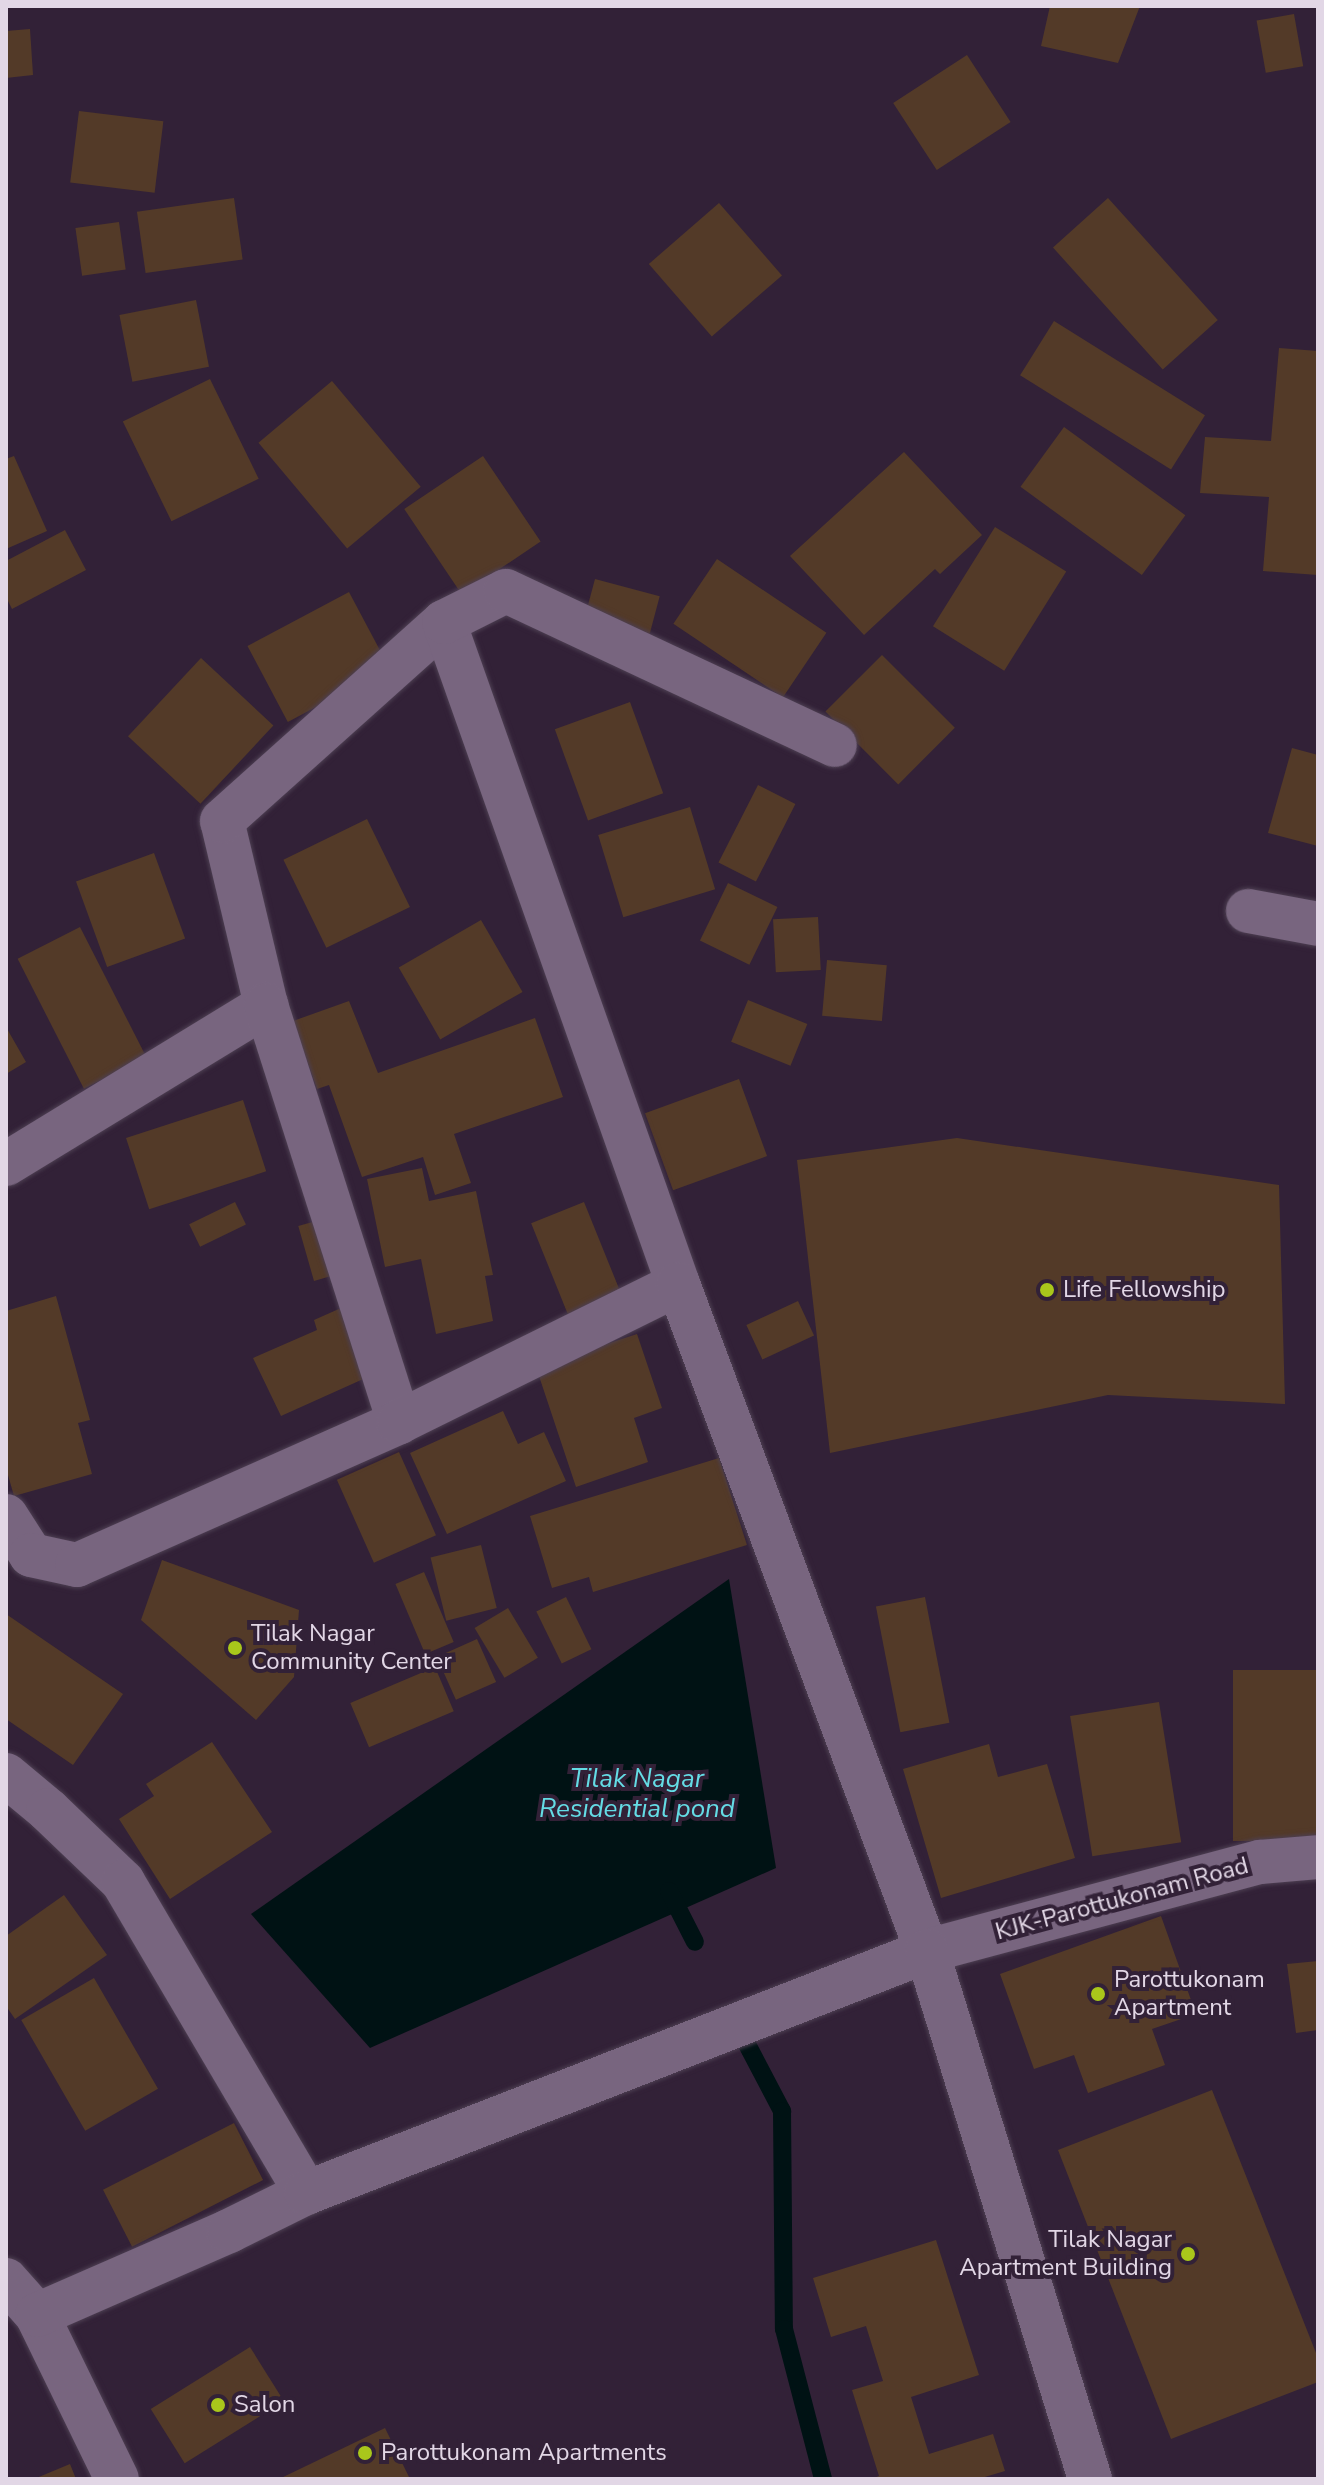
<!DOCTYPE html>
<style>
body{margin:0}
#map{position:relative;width:1324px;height:2485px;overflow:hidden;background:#322137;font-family:"Nunito Sans",sans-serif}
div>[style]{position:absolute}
.water>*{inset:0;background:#001214}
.stream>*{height:18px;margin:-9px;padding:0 9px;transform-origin:9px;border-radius:9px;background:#001214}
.building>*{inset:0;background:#533a28;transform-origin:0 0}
.roads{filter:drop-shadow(0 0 2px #4d3f52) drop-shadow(0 0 2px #4d3f52)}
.minor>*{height:44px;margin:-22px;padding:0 22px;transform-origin:22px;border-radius:22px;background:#78657f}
.dots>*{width:22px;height:22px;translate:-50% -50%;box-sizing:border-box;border:4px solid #322137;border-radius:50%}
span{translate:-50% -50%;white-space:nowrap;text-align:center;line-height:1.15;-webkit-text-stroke:8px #322137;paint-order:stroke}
.poi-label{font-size:24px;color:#e2d7e6}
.left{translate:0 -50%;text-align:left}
.right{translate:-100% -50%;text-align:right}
.street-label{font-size:24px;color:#e2d7e6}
.water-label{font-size:26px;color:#64dce5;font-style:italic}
.frame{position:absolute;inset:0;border:8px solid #e2d7e6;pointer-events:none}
</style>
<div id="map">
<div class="water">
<div style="clip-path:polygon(729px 1579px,776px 1868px,370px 2048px,251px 1914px)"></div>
</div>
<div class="stream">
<div style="left:669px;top:1891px;width:57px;rotate:63deg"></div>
<div style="left:739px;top:2029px;width:93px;rotate:62.3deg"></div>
<div style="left:782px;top:2111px;width:218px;rotate:89.5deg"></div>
<div style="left:784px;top:2329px;width:155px;rotate:75.4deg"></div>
</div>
<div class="building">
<div style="clip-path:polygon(1050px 6px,1140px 6px,1118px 63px,1041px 46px)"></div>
<div style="left:1294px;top:14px;width:53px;height:38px;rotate:80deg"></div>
<div style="clip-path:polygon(30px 29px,33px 75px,6px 78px,6px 31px)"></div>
<div style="left:967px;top:55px;width:80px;height:88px;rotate:57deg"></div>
<div style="left:79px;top:111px;width:85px;height:72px;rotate:7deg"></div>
<div style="left:234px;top:198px;width:62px;height:98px;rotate:82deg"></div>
<div style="left:1108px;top:198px;width:164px;height:74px;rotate:48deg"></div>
<div style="left:719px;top:203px;width:96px;height:93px;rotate:49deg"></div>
<div style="left:119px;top:222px;width:48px;height:44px;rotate:82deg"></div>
<div style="left:196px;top:300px;width:68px;height:78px;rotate:79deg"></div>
<div style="left:1054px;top:321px;width:178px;height:64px;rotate:32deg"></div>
<div style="clip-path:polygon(1279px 348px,1318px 351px,1318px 575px,1263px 571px,1269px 497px,1200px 493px,1205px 437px,1271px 441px)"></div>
<div style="left:210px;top:379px;width:111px;height:97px;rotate:64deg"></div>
<div style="left:332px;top:381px;width:138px;height:96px;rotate:50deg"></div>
<div style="left:1064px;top:427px;width:150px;height:74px;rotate:36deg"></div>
<div style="clip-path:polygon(904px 452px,982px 535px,940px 574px,935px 569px,864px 635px,790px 556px)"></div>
<div style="clip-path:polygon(14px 456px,47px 531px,6px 549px,6px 459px)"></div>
<div style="left:483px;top:456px;width:103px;height:95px;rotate:56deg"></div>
<div style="left:995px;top:527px;width:84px;height:117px;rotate:32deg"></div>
<div style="clip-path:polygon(65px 530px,86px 570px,12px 609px,6px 597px,6px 561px)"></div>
<div style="left:717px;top:559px;width:132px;height:78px;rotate:34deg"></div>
<div style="left:595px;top:579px;width:67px;height:48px;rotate:15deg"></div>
<div style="left:349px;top:592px;width:86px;height:115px;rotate:62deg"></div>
<div style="left:882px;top:655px;width:103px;height:80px;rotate:45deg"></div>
<div style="left:201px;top:658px;width:99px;height:107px;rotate:43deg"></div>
<div style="left:630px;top:702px;width:97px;height:80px;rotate:70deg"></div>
<div style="clip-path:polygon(1292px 748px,1318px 755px,1318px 846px,1268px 833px)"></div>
<div style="left:758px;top:785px;width:42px;height:87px;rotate:27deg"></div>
<div style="left:690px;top:807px;width:86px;height:96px;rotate:73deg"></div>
<div style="left:367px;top:819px;width:98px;height:93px;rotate:64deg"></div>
<div style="left:154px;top:853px;width:91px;height:83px;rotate:70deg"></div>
<div style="left:728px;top:883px;width:55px;height:64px;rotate:26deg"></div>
<div style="left:818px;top:917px;width:53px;height:45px;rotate:87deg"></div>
<div style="left:481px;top:920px;width:83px;height:95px;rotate:60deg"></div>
<div style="left:80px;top:927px;width:146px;height:70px;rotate:63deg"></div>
<div style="left:827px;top:960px;width:60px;height:56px;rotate:5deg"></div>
<div style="left:748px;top:1000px;width:64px;height:45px;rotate:22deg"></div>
<div style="clip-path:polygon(349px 1001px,378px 1073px,535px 1018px,563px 1097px,454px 1134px,471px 1183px,435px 1195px,423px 1157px,362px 1177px,329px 1085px,317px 1089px,293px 1021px)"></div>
<div style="clip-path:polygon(6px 1027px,26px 1062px,6px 1074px)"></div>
<div style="left:739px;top:1079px;width:82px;height:100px;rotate:70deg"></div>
<div style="left:243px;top:1100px;width:75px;height:123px;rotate:72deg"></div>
<div style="clip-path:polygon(957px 1138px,1279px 1185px,1285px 1404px,1108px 1395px,830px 1453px,797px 1160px)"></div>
<div style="clip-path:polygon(422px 1168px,429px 1201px,476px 1191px,493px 1275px,485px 1276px,493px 1321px,436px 1334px,421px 1259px,385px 1267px,367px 1179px)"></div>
<div style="left:235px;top:1202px;width:25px;height:51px;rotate:64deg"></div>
<div style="left:584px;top:1202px;width:98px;height:57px;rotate:68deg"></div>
<div style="left:330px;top:1217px;width:57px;height:33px;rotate:74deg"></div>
<div style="clip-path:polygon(56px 1296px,90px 1420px,78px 1423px,92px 1474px,14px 1496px,6px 1468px,6px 1311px)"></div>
<div style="clip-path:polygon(359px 1300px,390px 1367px,281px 1416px,253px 1358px,317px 1330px,314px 1320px)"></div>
<div style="left:798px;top:1301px;width:38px;height:57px;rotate:65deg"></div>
<div style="clip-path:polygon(637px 1334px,662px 1408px,634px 1418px,648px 1462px,576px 1487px,536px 1367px)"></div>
<div style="clip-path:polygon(503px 1411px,518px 1444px,544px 1432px,566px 1481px,447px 1534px,410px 1453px)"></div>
<div style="left:399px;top:1452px;width:91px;height:68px;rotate:66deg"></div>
<div style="clip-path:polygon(719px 1458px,747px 1545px,593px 1592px,589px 1577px,552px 1588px,530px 1516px)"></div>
<div style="left:481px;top:1545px;width:65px;height:52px;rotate:76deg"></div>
<div style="clip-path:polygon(162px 1560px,299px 1610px,294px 1677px,256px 1720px,141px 1620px)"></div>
<div style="left:424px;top:1572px;width:76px;height:31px;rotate:67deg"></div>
<div style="left:566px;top:1597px;width:58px;height:33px;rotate:64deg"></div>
<div style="left:925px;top:1597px;width:128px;height:50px;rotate:79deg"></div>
<div style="left:508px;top:1608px;width:58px;height:39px;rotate:59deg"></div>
<div style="clip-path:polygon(6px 1614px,123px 1694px,73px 1765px,6px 1719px)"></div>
<div style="left:477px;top:1639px;width:47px;height:44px;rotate:66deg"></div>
<div style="left:435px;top:1667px;width:48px;height:92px;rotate:67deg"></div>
<div style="left:1318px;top:1670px;width:171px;height:85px;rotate:90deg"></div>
<div style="left:1159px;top:1702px;width:142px;height:90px;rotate:81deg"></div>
<div style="clip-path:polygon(212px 1742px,272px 1832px,170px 1899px,119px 1819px,154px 1796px,146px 1784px)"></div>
<div style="clip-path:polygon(989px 1744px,998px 1777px,1047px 1764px,1075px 1858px,941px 1898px,903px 1769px)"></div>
<div style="clip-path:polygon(64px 1895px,107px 1955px,15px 2019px,6px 2006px,6px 1936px)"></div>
<div style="clip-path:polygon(1161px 1916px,1196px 2014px,1152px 2029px,1165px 2065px,1088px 2093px,1074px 2055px,1034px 2069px,1000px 1974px)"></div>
<div style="clip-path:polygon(1318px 1961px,1318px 2030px,1296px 2033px,1287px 1964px)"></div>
<div style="left:94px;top:1978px;width:128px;height:84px;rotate:60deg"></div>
<div style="clip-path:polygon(1212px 2090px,1318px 2358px,1318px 2382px,1171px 2439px,1058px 2150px)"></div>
<div style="left:234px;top:2123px;width:64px;height:147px;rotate:63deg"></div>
<div style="clip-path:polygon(936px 2240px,979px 2375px,911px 2397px,929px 2454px,993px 2434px,1005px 2471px,978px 2479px,871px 2479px,879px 2476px,852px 2390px,883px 2381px,866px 2326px,831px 2337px,813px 2278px)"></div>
<div style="left:250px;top:2347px;width:64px;height:117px;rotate:58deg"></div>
<div style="clip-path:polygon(385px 2428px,410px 2479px,279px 2479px)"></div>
<div style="clip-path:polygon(70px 2464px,76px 2479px,34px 2479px)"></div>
</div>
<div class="roads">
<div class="minor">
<div style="left:1248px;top:911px;width:71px;rotate:10.5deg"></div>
<div style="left:266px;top:1005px;width:189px;rotate:-103.4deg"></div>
<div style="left:222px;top:821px;width:298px;rotate:-41.9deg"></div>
<div style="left:6px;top:1164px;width:305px;rotate:-31.4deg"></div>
<div style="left:266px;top:1005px;width:438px;rotate:72.3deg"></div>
<div style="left:678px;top:1284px;width:702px;rotate:-109.47deg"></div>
<div style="left:444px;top:622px;width:69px;rotate:-26.6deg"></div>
<div style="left:506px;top:591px;width:363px;rotate:25.1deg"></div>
<div style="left:6px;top:1516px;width:46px;rotate:57.3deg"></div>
<div style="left:31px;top:1555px;width:47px;rotate:12.3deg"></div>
<div style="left:77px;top:1565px;width:352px;rotate:-23.9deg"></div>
<div style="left:399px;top:1422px;width:311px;rotate:-26.3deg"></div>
<div style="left:678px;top:1284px;width:712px;rotate:69.53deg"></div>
<div style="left:927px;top:1951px;width:345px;rotate:-15deg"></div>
<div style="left:1260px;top:1862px;width:58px;rotate:-4.9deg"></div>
<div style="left:6px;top:1775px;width:55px;rotate:39.8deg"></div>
<div style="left:48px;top:1810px;width:104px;rotate:43.8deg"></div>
<div style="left:123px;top:1882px;width:361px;rotate:59.5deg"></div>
<div style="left:6px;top:2280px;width:47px;rotate:48.5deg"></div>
<div style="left:37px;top:2315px;width:182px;rotate:64deg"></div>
<div style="left:37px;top:2315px;width:210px;rotate:-23.6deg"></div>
<div style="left:229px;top:2231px;width:86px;rotate:-26.3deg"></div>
<div style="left:306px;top:2193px;width:666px;rotate:-21.29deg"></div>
<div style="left:927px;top:1951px;width:553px;rotate:72.84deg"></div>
</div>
</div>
<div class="dots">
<div style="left:1047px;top:1290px;background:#a9c71b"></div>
<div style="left:235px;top:1648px;background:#a9c71b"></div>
<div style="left:1098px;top:1994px;background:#a9c71b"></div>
<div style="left:1188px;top:2254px;background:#a9c71b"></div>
<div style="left:218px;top:2405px;background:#a9c71b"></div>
<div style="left:365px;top:2453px;background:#a9c71b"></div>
</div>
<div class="poi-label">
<span class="left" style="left:1063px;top:1290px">Life Fellowship</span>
<span class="left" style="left:251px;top:1648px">Tilak Nagar<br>Community Center</span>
<span class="left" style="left:1114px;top:1994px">Parottukonam<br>Apartment</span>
<span class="right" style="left:1172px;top:2254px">Tilak Nagar<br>Apartment Building</span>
<span class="left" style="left:234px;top:2405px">Salon</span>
<span class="left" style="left:381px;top:2453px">Parottukonam Apartments</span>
</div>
<div class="street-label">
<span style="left:1122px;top:1899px;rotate:-15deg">KJK-Parottukonam Road</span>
</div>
<div class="water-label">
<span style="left:637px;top:1794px">Tilak Nagar<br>Residential pond</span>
</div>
<div class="frame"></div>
</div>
